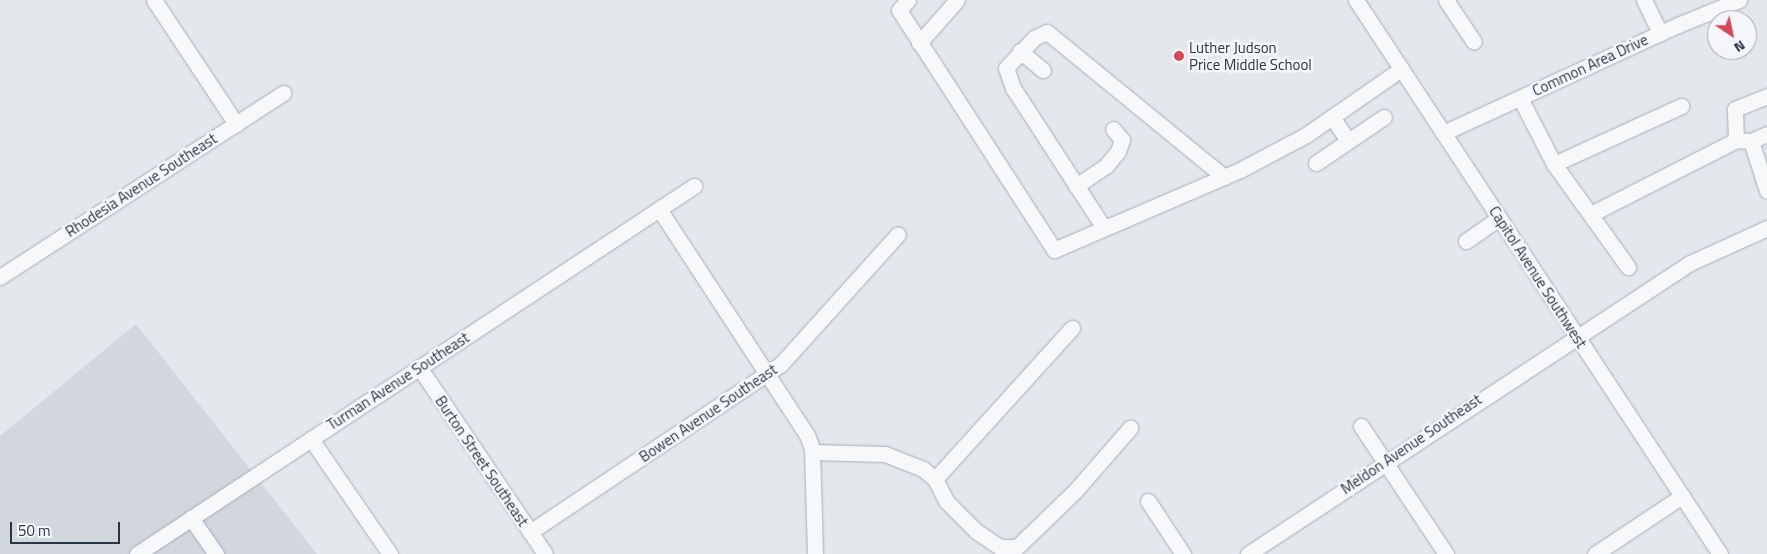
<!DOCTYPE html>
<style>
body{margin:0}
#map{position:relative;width:1767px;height:554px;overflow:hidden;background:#e4e7ec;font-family:"Titillium Web",sans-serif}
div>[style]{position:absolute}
.built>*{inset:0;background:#d2d6de}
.roads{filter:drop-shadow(0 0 1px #a9aeb7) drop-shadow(0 0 1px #a9aeb7)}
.minor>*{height:15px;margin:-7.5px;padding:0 7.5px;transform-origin:7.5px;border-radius:7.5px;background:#f7f8fa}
.dots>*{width:14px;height:14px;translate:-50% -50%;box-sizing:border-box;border:2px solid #f4f6f9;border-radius:50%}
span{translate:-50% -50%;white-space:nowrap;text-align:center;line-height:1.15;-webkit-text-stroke:5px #f4f6f9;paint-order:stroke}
.poi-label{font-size:15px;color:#2b3445}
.left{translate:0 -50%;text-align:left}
.street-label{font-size:15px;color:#2b3445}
.north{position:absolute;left:1707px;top:10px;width:50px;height:50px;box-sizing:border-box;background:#f4f6f9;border:1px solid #a4a8b1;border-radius:50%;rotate:146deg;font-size:14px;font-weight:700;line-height:20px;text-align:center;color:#2b3445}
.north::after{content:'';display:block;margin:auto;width:18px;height:22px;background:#d1495b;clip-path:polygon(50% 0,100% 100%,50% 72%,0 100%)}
.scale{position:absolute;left:10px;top:522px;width:110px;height:22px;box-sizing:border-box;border:2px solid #2b3445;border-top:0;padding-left:6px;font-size:15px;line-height:18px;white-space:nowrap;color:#2b3445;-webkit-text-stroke:4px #f4f6f9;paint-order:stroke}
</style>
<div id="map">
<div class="built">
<div style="clip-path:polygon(136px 324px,317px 554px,0 554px,0 436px)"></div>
</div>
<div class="roads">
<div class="minor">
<div style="left:154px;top:0;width:149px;rotate:56.5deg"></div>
<div style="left:908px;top:0;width:13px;rotate:132deg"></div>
<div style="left:899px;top:10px;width:286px;rotate:57.1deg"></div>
<div style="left:1054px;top:250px;width:202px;rotate:-23.3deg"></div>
<div style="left:1240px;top:170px;width:75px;rotate:-27.9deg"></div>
<div style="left:1306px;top:135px;width:116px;rotate:-34.8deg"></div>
<div style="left:1356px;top:0;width:663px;rotate:56.69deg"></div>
<div style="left:1446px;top:0;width:50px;rotate:56.3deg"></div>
<div style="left:1644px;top:0;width:37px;rotate:64deg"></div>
<div style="left:919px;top:43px;width:57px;rotate:-48.5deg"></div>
<div style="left:1020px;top:51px;width:30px;rotate:40deg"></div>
<div style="left:1520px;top:98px;width:74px;rotate:62.7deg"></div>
<div style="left:1554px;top:164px;width:127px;rotate:54.3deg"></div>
<div style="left:1332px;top:117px;width:29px;rotate:56deg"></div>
<div style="left:1443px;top:133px;width:259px;rotate:-24.7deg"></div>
<div style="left:1678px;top:25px;width:66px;rotate:-22.3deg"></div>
<div style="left:1767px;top:134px;width:17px;rotate:156deg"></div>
<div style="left:1751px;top:141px;width:52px;rotate:72.3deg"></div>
<div style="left:1736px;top:140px;width:31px;rotate:-92deg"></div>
<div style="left:1735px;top:109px;width:35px;rotate:-22deg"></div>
<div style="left:1316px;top:163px;width:82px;rotate:-34.1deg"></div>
<div style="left:1554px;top:164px;width:140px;rotate:-24.5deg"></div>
<div style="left:1076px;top:186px;width:36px;rotate:-34deg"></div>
<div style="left:1106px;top:166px;width:19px;rotate:-51deg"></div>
<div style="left:1118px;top:151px;width:12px;rotate:-70deg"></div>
<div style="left:1122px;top:140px;width:14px;rotate:-129deg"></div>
<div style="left:659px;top:209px;width:270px;rotate:56.8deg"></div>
<div style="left:807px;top:435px;width:14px;rotate:69deg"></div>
<div style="left:812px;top:448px;width:106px;rotate:88.4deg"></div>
<div style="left:1591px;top:214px;width:163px;rotate:-27deg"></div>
<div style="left:1736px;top:140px;width:15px;rotate:4deg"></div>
<div style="left:1104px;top:228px;width:167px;rotate:-123deg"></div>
<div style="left:1013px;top:88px;width:21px;rotate:-109deg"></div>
<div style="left:1006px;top:68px;width:41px;rotate:-47deg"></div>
<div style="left:1034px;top:38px;width:14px;rotate:-25deg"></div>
<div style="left:1047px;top:32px;width:229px;rotate:39.3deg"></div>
<div style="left:1466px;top:241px;width:40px;rotate:-34.9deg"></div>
<div style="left:0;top:277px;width:338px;rotate:-33deg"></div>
<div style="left:419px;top:367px;width:225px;rotate:56deg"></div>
<div style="left:1361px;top:426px;width:154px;rotate:56.4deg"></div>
<div style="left:311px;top:439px;width:140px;rotate:55.5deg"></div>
<div style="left:812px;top:452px;width:73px;rotate:1.6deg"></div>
<div style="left:885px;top:454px;width:41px;rotate:21.5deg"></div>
<div style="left:923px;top:469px;width:16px;rotate:40deg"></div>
<div style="left:935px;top:479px;width:25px;rotate:63deg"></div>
<div style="left:946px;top:501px;width:42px;rotate:45deg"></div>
<div style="left:976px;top:531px;width:29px;rotate:34deg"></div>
<div style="left:1000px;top:547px;width:17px"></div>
<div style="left:1017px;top:547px;width:81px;rotate:-44deg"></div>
<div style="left:1075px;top:491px;width:84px;rotate:-48.9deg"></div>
<div style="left:935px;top:479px;width:204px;rotate:-47.8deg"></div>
<div style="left:1148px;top:501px;width:64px;rotate:56.6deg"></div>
<div style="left:191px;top:518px;width:44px;rotate:55.2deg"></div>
<div style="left:530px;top:532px;width:303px;rotate:-33.8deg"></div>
<div style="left:782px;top:363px;width:173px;rotate:-48deg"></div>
<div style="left:137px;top:554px;width:668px;rotate:-33.45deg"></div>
<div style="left:1248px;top:554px;width:529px;rotate:-33.36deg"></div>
<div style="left:1690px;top:263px;width:85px;rotate:-24.4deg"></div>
<div style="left:1595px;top:554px;width:105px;rotate:-33.7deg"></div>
</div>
</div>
<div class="dots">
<div style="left:1179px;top:56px;background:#d1495b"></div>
</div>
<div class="poi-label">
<span class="left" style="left:1189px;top:56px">Luther Judson<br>Price Middle School</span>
</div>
<div class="street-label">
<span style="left:1590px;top:65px;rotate:-25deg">Common Area Drive</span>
<span style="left:141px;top:185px;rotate:-33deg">Rhodesia Avenue Southeast</span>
<span style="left:1538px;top:277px;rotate:57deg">Capitol Avenue Southwest</span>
<span style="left:398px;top:381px;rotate:-33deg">Turman Avenue Southeast</span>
<span style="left:708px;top:413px;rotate:-34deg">Bowen Avenue Southeast</span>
<span style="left:1411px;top:444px;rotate:-34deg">Meldon Avenue Southeast</span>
<span style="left:482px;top:461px;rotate:56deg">Burton Street Southeast</span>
</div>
<div class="north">N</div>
<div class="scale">50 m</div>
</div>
